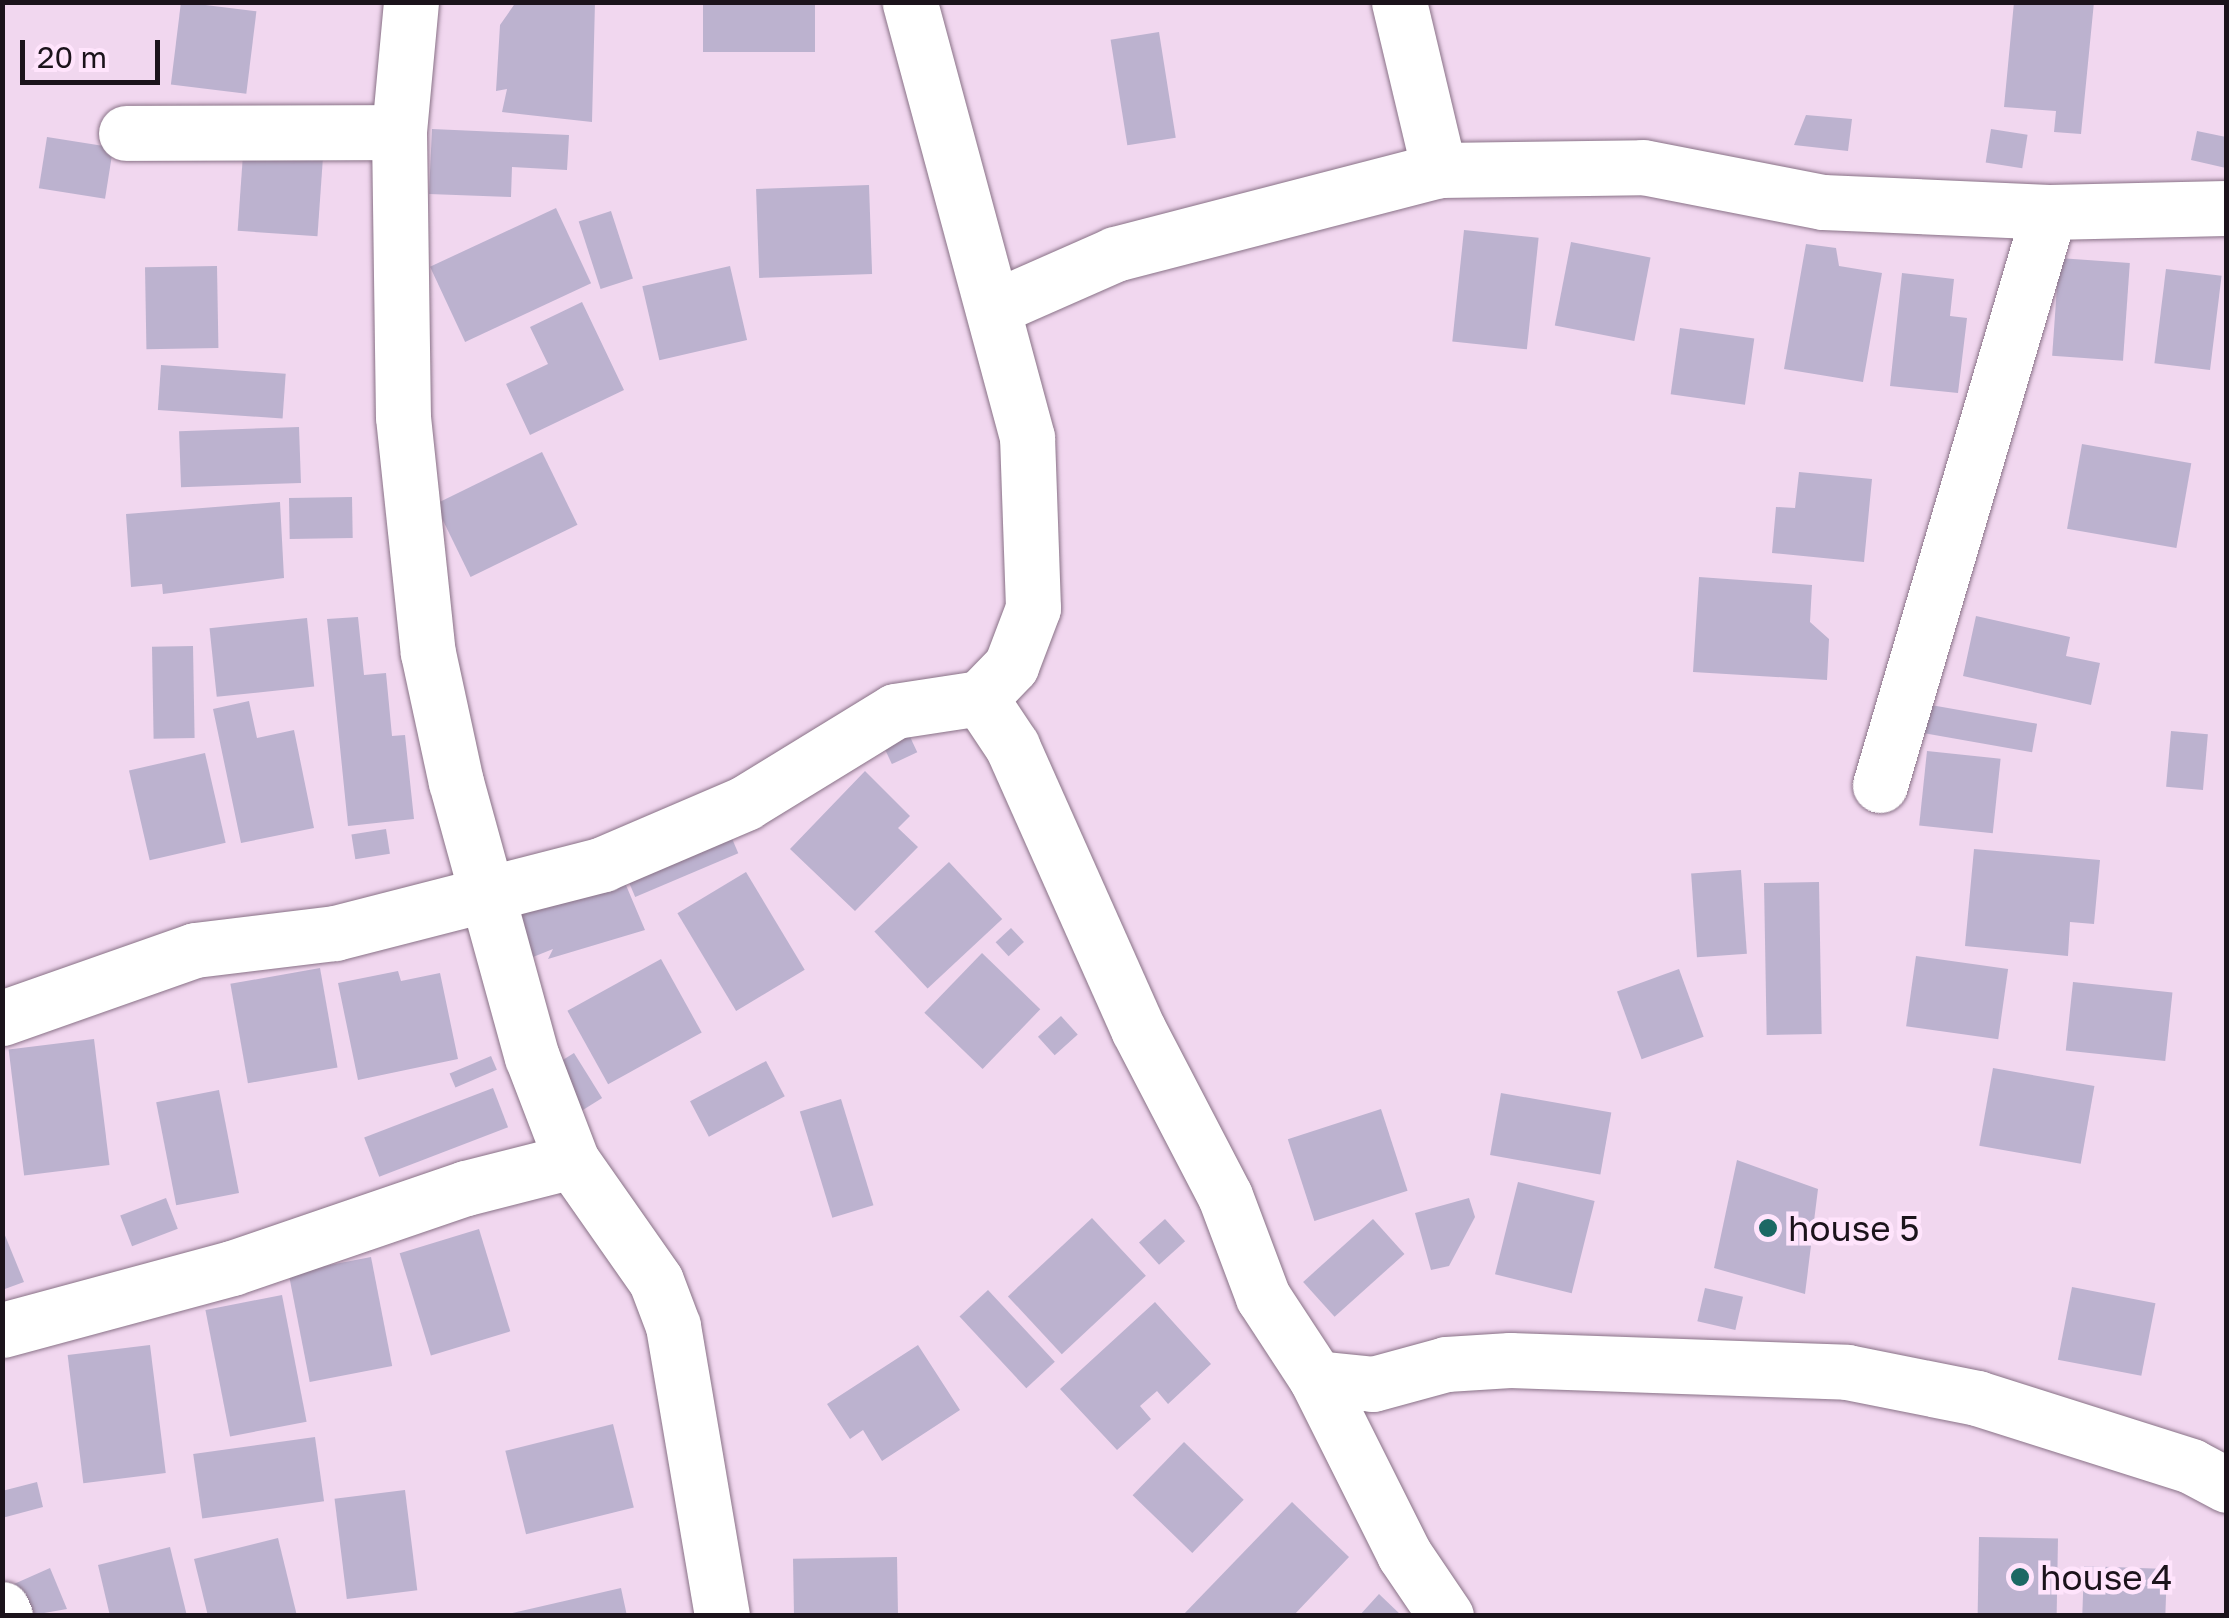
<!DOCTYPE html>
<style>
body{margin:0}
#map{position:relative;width:2229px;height:1618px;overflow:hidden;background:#f1d7ef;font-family:"Golos Text",sans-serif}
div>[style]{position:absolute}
.building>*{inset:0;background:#bcb2cf;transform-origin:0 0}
.roads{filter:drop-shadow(0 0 2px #897287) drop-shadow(0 0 2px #897287)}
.minor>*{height:55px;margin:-27.5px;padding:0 27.5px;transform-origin:27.5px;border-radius:27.5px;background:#fff}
.dots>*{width:28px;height:28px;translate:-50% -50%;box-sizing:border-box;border:5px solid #ffe4fc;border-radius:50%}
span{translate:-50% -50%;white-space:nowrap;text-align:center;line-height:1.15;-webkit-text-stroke:9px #ffe4fc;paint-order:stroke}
.poi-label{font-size:35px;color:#1b131b}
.left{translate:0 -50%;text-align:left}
.frame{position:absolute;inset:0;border:5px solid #1b131b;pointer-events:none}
.scale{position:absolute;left:20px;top:40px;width:140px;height:45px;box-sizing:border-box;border:5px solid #1b131b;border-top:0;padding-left:12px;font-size:30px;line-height:35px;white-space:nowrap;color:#1b131b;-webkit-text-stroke:8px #ffe4fc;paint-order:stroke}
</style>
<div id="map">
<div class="building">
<div style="left:181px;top:2px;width:76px;height:83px;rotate:7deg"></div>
<div style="clip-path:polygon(516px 2px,595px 2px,592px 122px,502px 112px,507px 89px,496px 91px,500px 25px)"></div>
<div style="left:703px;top:2px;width:112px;height:50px"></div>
<div style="clip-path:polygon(2014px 2px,2094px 2px,2081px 134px,2054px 132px,2056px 111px,2004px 107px)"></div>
<div style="left:1159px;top:32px;width:107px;height:49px;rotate:81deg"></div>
<div style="clip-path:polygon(1806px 115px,1852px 119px,1848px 151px,1794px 145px)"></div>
<div style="clip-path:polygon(432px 129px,569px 135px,567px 170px,512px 167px,511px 197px,429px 194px)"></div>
<div style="left:1991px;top:129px;width:37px;height:34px;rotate:9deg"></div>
<div style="clip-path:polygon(2197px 131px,2226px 137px,2226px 168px,2191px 160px)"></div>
<div style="left:47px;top:137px;width:67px;height:52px;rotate:9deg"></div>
<div style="left:244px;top:140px;width:80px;height:91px;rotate:4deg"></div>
<div style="left:869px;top:185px;width:89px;height:113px;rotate:88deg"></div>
<div style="left:556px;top:208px;width:83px;height:139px;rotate:65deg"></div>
<div style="left:611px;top:211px;width:71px;height:34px;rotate:72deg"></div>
<div style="left:1464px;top:230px;width:75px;height:112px;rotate:6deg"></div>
<div style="left:1571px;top:242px;width:81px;height:85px;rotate:11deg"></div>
<div style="clip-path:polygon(1806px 244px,1836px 248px,1839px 266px,1882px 273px,1863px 382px,1784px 369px)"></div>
<div style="left:2059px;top:258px;width:71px;height:98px;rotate:4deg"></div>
<div style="left:217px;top:266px;width:82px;height:72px;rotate:89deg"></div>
<div style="left:730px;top:266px;width:76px;height:90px;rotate:77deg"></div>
<div style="left:2166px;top:269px;width:56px;height:95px;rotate:7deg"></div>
<div style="clip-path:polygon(1902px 273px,1954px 279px,1950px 316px,1967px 318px,1958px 393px,1890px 386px)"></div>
<div style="clip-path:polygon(582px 302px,624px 390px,530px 435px,506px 384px,548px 364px,530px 327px)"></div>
<div style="left:1680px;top:328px;width:75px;height:67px;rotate:8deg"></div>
<div style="left:161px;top:365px;width:125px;height:45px;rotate:4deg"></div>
<div style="left:299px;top:427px;width:56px;height:120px;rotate:88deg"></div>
<div style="left:2082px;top:444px;width:111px;height:86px;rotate:10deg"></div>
<div style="left:542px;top:452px;width:81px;height:119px;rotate:64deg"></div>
<div style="clip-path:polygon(1799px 472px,1872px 479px,1864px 562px,1772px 553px,1776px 507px,1795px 508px)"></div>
<div style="left:352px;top:497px;width:41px;height:63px;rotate:89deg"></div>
<div style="clip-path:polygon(280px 502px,284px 578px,163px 594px,162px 584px,131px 587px,126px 514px)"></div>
<div style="clip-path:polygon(1699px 577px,1812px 585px,1810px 622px,1829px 639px,1827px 680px,1693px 672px)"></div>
<div style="clip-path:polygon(1976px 616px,2070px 637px,2066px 656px,2100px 663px,2091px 705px,1963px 676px)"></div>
<div style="clip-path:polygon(358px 617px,364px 675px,386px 673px,392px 736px,405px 735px,414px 819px,348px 826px,327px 619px)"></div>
<div style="left:307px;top:618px;width:69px;height:98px;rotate:84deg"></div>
<div style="left:193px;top:646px;width:92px;height:41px;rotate:89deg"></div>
<div style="clip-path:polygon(249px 701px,257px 738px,294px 730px,314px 828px,241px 843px,213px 709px)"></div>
<div style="left:1914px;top:702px;width:125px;height:29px;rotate:10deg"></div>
<div style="left:905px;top:726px;width:29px;height:28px;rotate:65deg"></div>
<div style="left:2171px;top:731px;width:37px;height:56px;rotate:5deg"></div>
<div style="left:1927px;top:751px;width:74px;height:75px;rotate:6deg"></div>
<div style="left:205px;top:753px;width:92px;height:78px;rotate:77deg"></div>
<div style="clip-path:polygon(865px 771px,910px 816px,898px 828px,918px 847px,855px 911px,790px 849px)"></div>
<div style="left:725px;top:822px;width:34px;height:112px;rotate:67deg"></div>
<div style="left:386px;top:829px;width:25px;height:35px;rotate:81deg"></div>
<div style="clip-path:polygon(1974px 849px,2100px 860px,2094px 924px,2070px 922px,2068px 956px,1965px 946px)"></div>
<div style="left:949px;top:862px;width:78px;height:102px;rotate:47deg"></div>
<div style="clip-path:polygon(617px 864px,645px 930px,548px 959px,553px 949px,513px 965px,495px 916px)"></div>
<div style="left:1741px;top:870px;width:84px;height:50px;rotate:86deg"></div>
<div style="left:746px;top:872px;width:114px;height:80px;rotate:59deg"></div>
<div style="left:1819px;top:882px;width:152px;height:55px;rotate:89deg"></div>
<div style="left:1011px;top:928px;width:19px;height:21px;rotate:47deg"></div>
<div style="left:982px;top:953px;width:81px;height:83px;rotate:44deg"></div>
<div style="left:1916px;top:956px;width:93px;height:71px;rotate:8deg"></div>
<div style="left:661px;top:959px;width:84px;height:107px;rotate:61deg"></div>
<div style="left:320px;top:968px;width:101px;height:91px;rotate:80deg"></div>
<div style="left:1679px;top:969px;width:72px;height:66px;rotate:70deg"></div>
<div style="clip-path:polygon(398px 971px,401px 981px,440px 973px,458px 1059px,358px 1080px,338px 983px)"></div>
<div style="left:2073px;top:982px;width:100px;height:69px;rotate:6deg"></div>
<div style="left:1061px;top:1016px;width:25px;height:31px;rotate:48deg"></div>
<div style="left:94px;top:1039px;width:127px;height:86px;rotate:83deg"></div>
<div style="left:574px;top:1053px;width:53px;height:33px;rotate:58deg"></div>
<div style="left:491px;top:1056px;width:15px;height:45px;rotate:67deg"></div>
<div style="left:766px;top:1061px;width:40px;height:86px;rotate:62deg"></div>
<div style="left:1993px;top:1068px;width:103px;height:79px;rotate:10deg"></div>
<div style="left:493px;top:1088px;width:42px;height:138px;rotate:69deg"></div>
<div style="left:219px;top:1090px;width:105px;height:64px;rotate:79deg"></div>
<div style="left:1501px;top:1093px;width:112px;height:63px;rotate:10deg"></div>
<div style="left:841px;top:1099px;width:111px;height:43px;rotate:73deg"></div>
<div style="left:1381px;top:1109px;width:86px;height:98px;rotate:72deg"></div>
<div style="clip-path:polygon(1737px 1160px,1818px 1189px,1805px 1294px,1714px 1268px)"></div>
<div style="left:1518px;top:1182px;width:79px;height:95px;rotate:14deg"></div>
<div style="left:166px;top:1198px;width:33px;height:49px;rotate:69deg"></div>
<div style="clip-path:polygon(1469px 1198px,1475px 1217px,1449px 1266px,1431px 1270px,1415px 1213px)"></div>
<div style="left:1092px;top:1218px;width:79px;height:115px;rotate:47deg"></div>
<div style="left:1165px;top:1219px;width:30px;height:35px;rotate:48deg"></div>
<div style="left:1373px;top:1219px;width:47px;height:94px;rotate:48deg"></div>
<div style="clip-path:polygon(2px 1228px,24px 1282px,2px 1290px)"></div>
<div style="left:479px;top:1229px;width:107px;height:83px;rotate:73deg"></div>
<div style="left:371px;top:1257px;width:111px;height:84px;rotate:79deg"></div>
<div style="left:2072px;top:1287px;width:85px;height:74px;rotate:11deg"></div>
<div style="left:1705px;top:1288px;width:39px;height:34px;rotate:13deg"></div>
<div style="left:988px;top:1290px;width:98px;height:39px;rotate:47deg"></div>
<div style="left:282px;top:1295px;width:129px;height:78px;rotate:79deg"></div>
<div style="clip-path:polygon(1155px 1302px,1211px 1364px,1168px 1404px,1157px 1391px,1140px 1406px,1151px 1419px,1117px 1450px,1060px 1389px)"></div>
<div style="left:150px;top:1345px;width:129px;height:83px;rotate:83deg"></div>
<div style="clip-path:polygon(918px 1345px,960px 1410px,882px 1461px,863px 1430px,850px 1439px,827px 1404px)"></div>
<div style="left:613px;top:1424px;width:86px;height:111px;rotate:76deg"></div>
<div style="left:315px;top:1437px;width:65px;height:123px;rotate:82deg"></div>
<div style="left:1184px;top:1442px;width:83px;height:74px;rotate:44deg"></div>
<div style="clip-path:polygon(37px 1482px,43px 1507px,2px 1518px,2px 1491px)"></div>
<div style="left:405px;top:1490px;width:101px;height:71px;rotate:83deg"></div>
<div style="clip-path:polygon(1292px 1502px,1349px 1557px,1293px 1616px,1182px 1616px)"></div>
<div style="left:1979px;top:1537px;width:79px;height:79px;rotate:1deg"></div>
<div style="clip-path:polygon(278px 1538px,297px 1616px,208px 1616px,194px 1559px)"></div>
<div style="clip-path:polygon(170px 1547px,187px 1616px,110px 1616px,98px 1565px)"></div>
<div style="left:897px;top:1557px;width:59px;height:104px;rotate:89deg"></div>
<div style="left:2084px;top:1566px;width:83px;height:50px;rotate:2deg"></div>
<div style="clip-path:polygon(50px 1568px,67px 1609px,27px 1616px,14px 1584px)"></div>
<div style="clip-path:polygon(621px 1588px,627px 1616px,508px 1616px,508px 1614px)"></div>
<div style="clip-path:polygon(1379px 1594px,1402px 1616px,1359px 1616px)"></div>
</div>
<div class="roads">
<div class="minor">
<div style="left:411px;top:2px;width:131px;rotate:95.3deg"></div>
<div style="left:399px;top:132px;width:285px;rotate:89.2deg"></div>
<div style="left:403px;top:417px;width:237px;rotate:84deg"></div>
<div style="left:428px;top:653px;width:132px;rotate:77.8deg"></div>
<div style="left:456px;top:782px;width:285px;rotate:74.6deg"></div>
<div style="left:532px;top:1057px;width:111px;rotate:69deg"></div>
<div style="left:572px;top:1161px;width:146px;rotate:55deg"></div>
<div style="left:656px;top:1281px;width:48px;rotate:69.3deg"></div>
<div style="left:673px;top:1326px;width:294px;rotate:80.4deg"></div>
<div style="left:1399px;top:2px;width:173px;rotate:76.6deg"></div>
<div style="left:126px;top:133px;width:273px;rotate:-0.2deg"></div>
<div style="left:995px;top:307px;width:131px;rotate:-23.8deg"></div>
<div style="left:1115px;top:254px;width:335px;rotate:-14.5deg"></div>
<div style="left:1439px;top:170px;width:204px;rotate:-0.8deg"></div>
<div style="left:1643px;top:167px;width:183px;rotate:11deg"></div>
<div style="left:1823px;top:202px;width:226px;rotate:2.5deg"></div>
<div style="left:2049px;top:212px;width:177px;rotate:-1.3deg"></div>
<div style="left:980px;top:698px;width:58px;rotate:56.3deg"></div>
<div style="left:1012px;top:746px;width:310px;rotate:66deg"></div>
<div style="left:1138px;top:1029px;width:188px;rotate:62.5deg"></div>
<div style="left:1225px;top:1196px;width:108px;rotate:69.4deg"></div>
<div style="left:1263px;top:1297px;width:97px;rotate:56.8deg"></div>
<div style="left:1316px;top:1378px;width:197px;rotate:63.4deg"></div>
<div style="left:1404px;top:1554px;width:75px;rotate:55.9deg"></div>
<div style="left:1880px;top:785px;width:597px;rotate:-73.57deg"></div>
<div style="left:2px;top:1018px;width:205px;rotate:-19.4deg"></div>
<div style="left:195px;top:950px;width:141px;rotate:-6.9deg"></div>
<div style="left:335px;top:933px;width:277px;rotate:-14.4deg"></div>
<div style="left:603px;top:864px;width:155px;rotate:-23.2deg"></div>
<div style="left:745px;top:803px;width:176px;rotate:-31.5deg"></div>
<div style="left:895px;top:711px;width:86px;rotate:-8.7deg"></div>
<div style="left:980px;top:698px;width:45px;rotate:-45.9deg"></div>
<div style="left:1011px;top:666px;width:62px;rotate:-69.2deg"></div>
<div style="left:1033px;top:608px;width:171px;rotate:-92deg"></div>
<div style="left:1027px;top:437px;width:450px;rotate:-105.1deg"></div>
<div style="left:2px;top:1330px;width:238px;rotate:-15.1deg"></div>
<div style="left:232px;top:1268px;width:247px;rotate:-18.9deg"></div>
<div style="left:466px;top:1188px;width:109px;rotate:-14.3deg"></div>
<div style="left:1316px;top:1378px;width:57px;rotate:6deg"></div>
<div style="left:1373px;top:1384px;width:76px;rotate:-15.3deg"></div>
<div style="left:1446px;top:1364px;width:64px;rotate:-3.6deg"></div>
<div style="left:1510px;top:1360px;width:337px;rotate:2deg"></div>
<div style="left:1847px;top:1372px;width:133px;rotate:11.3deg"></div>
<div style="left:1977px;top:1398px;width:225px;rotate:17.6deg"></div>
<div style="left:2191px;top:1466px;width:40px;rotate:28deg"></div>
<div style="left:2px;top:1609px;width:8px;rotate:67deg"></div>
</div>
</div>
<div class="dots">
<div style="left:1768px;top:1228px;background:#1c6864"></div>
<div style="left:2020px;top:1577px;background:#1c6864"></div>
</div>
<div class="poi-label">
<span class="left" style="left:1788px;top:1228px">house 5</span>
<span class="left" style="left:2040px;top:1577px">house 4</span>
</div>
<div class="frame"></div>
<div class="scale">20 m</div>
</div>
